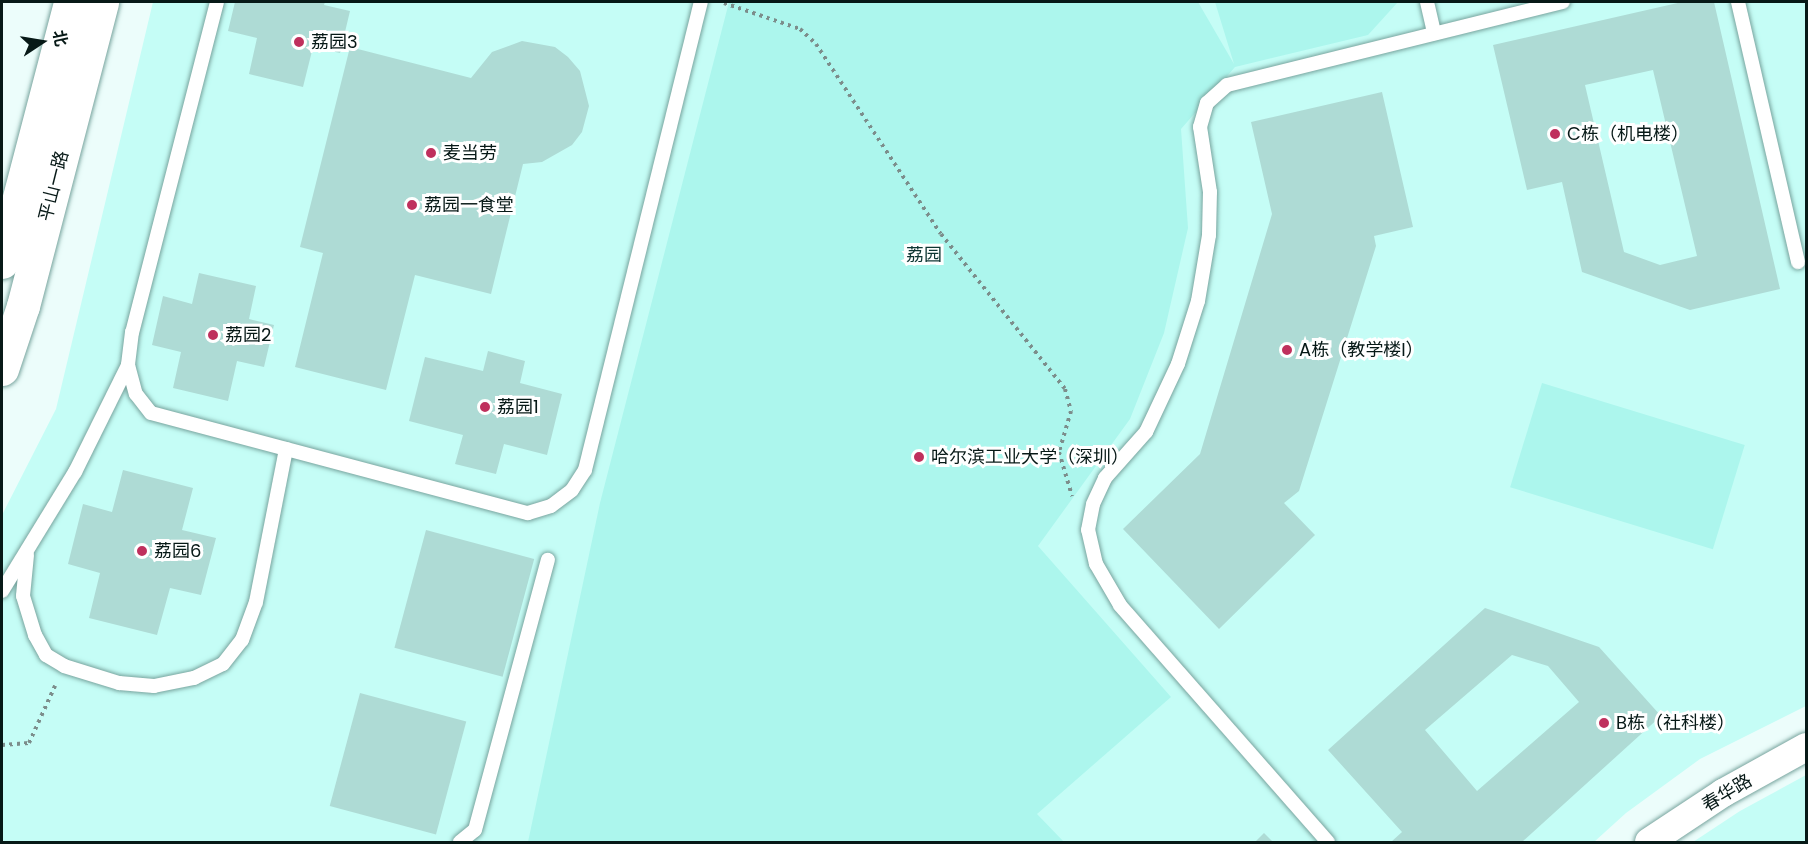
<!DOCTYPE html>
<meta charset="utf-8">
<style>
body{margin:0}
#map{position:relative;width:1808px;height:844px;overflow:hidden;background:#ecfdfb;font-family:Poppins,"Noto Sans SC",sans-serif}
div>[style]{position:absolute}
.built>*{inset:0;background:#c5fdf6}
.green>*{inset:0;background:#acf6ed;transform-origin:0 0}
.building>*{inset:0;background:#aedbd5;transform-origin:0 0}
.path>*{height:4px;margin-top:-2px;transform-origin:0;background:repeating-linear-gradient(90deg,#7c8d8b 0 3px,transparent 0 7.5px)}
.roads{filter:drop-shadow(0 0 2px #78a49e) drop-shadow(0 0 2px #78a49e)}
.lane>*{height:14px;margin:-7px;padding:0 7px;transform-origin:7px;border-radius:7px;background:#fff}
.street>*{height:28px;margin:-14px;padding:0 14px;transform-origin:14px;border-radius:14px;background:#fff}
.secondary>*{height:33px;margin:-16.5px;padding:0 16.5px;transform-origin:16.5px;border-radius:16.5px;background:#fff}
.dots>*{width:16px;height:16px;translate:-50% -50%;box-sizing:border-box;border:3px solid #fff;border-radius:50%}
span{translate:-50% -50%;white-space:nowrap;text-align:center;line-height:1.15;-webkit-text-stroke:6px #fff;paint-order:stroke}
.poi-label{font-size:18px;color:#071917}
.left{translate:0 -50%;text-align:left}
.street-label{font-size:18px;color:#071917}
.park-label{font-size:18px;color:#0d3532}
.frame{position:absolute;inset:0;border:3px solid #071917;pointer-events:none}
.north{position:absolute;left:12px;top:12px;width:60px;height:60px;-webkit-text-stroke:4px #fff;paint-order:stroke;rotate:78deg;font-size:16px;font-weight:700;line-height:24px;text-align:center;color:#071917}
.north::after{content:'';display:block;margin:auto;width:21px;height:27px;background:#071917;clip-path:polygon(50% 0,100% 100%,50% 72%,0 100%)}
</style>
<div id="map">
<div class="built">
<div style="clip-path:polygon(153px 2px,1806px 2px,1806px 706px,1700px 759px,1626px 813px,1594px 842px,2px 842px,2px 515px,56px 409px)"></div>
<div style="clip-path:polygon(1806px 775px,1806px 842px,1693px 842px,1740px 811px)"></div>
</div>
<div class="green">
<div style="clip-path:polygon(729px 2px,1198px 2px,1234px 64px,1215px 2px,1398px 2px,1368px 35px,1235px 67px,1181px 129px,1188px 228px,1164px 333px,1130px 419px,1038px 546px,1171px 697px,1037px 814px,1064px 842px,528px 842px,600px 503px)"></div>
<div style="left:1542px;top:383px;width:212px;height:109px;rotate:17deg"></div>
</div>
<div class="building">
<div style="clip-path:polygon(235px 2px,325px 2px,324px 5px,350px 11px,340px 53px,313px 47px,303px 87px,249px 74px,257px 38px,228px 31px)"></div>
<div style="clip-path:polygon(evenodd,1682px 2px,1714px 2px,1780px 289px,1690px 310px,1582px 272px,1562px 182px,1527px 190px,1493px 45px,1682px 2px,1653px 70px,1697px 256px,1660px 265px,1624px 252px,1585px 85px,1653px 70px)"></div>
<div style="clip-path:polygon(522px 41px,555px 47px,568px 57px,580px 71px,589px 106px,582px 132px,572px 145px,542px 162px,523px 164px,491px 294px,415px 275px,386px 390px,295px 367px,323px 253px,300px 247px,350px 47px,471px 78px,492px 52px)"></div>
<div style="clip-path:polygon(1382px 92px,1413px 227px,1374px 236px,1376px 246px,1299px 491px,1284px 503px,1315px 535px,1219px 629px,1123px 529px,1200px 454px,1272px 214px,1251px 122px)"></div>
<div style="clip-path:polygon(199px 273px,256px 286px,249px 319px,274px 325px,264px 367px,237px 361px,228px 401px,173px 388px,181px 352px,152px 345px,163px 296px,192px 304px)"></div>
<div style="clip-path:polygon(488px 351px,525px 361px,520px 383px,562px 394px,547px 455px,504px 444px,496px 474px,455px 464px,463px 435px,409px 421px,425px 357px,483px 371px)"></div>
<div style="clip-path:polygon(123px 470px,193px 488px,182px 530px,216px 538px,201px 595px,170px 588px,157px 635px,89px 618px,100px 573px,68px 564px,83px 504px,112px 512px)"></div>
<div style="left:426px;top:530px;width:112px;height:122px;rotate:15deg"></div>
<div style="clip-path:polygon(evenodd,1485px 608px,1599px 647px,1661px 716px,1522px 842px,1391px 842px,1402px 832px,1328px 750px,1485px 608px,1512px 655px,1548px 666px,1579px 702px,1477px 791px,1425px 730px,1512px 655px)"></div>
<div style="left:360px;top:693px;width:110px;height:117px;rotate:15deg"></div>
<div style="clip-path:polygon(1264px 833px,1273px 842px,1255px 842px)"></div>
</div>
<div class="path">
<div style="left:724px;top:3px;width:80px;rotate:18.9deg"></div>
<div style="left:800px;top:29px;width:22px;rotate:43deg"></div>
<div style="left:816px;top:44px;width:227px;rotate:56.7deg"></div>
<div style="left:941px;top:234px;width:198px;rotate:51.3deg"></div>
<div style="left:1065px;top:389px;width:23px;rotate:75deg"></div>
<div style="left:1071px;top:411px;width:43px;rotate:106.3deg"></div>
<div style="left:1059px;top:452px;width:46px;rotate:73.5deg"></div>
<div style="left:2px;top:745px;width:27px;rotate:-4deg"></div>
<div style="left:29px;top:743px;width:63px;rotate:-65.5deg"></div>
</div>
<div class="roads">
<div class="lane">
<div style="left:217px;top:2px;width:341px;rotate:104.4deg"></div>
<div style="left:132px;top:332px;width:33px;rotate:97deg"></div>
<div style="left:128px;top:365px;width:30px;rotate:75deg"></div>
<div style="left:136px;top:394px;width:24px;rotate:52deg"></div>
<div style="left:151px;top:413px;width:390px;rotate:14.9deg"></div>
<div style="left:528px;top:513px;width:24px;rotate:-17deg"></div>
<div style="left:551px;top:506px;width:26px;rotate:-37deg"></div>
<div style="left:572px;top:490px;width:24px;rotate:-57deg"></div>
<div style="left:585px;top:470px;width:482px;rotate:-76.1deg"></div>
<div style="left:1427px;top:2px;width:32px;rotate:77deg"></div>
<div style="left:1738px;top:2px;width:267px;rotate:77deg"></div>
<div style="left:27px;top:555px;width:41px;rotate:95.6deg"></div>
<div style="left:23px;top:596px;width:41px;rotate:72.9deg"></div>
<div style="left:35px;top:635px;width:23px;rotate:61deg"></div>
<div style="left:46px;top:655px;width:21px;rotate:31deg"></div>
<div style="left:64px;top:666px;width:58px;rotate:17.2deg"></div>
<div style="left:119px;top:683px;width:35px;rotate:5deg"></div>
<div style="left:154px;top:686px;width:41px;rotate:-11.3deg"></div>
<div style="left:194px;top:678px;width:32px;rotate:-26deg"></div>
<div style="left:223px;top:664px;width:31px;rotate:-52deg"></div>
<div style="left:242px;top:640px;width:40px;rotate:-69.8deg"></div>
<div style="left:256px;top:602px;width:156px;rotate:-78.9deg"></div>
<div style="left:2px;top:591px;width:140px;rotate:-58.5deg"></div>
<div style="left:75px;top:472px;width:119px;rotate:-63.6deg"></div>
<div style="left:460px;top:842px;width:19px;rotate:-39deg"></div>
<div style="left:475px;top:830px;width:280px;rotate:-74.9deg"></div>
<div style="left:1328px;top:842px;width:315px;rotate:-131.3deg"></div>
<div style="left:1120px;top:605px;width:48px;rotate:-120.3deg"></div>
<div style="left:1096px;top:564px;width:35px;rotate:-103deg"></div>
<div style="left:1088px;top:530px;width:26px;rotate:-79deg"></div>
<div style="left:1093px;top:504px;width:29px;rotate:-65deg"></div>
<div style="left:1105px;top:478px;width:62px;rotate:-48.3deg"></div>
<div style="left:1146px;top:432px;width:75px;rotate:-64.8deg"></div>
<div style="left:1178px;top:364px;width:66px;rotate:-72.4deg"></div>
<div style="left:1198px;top:301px;width:67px;rotate:-80.5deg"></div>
<div style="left:1209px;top:235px;width:43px;rotate:-88.7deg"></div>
<div style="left:1210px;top:192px;width:66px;rotate:-98.7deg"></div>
<div style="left:1200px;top:127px;width:25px;rotate:-74deg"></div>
<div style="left:1207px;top:103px;width:27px;rotate:-42deg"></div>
<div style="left:1227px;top:85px;width:346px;rotate:-13.9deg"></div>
</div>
<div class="street">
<div style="left:1649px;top:842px;width:89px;rotate:-33.5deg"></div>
<div style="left:1723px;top:793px;width:95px;rotate:-29deg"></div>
</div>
<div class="secondary">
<div style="left:2px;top:262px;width:269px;rotate:-75.3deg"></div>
<div style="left:2px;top:369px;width:66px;rotate:-71.6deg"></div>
<div style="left:23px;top:306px;width:314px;rotate:-75.4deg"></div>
</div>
</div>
<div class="dots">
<div style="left:299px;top:42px;background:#bf305d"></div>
<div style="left:1555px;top:134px;background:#bf305d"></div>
<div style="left:431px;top:153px;background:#bf305d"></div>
<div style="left:412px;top:205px;background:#bf305d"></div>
<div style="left:213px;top:335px;background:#bf305d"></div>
<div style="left:1287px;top:350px;background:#bf305d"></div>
<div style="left:485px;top:407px;background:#bf305d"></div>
<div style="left:919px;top:457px;background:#bf305d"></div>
<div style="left:142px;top:551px;background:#bf305d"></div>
<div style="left:1604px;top:723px;background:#bf305d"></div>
</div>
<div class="poi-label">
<span class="left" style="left:311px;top:42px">荔园3</span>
<span class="left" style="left:1567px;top:134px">C栋（机电楼）</span>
<span class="left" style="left:443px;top:153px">麦当劳</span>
<span class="left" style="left:424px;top:205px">荔园一食堂</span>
<span class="left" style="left:225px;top:335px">荔园2</span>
<span class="left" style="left:1299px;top:350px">A栋（教学楼I）</span>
<span class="left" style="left:497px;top:407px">荔园1</span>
<span class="left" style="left:931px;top:457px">哈尔滨工业大学（深圳）</span>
<span class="left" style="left:154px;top:551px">荔园6</span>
<span class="left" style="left:1616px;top:723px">B栋（社科楼）</span>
</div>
<div class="street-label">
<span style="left:54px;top:186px;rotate:-76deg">平山一路</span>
<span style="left:1727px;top:793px;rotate:-31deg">春华路</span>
</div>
<div class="park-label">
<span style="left:924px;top:255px">荔园</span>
</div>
<div class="frame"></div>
<div class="north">北</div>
</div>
